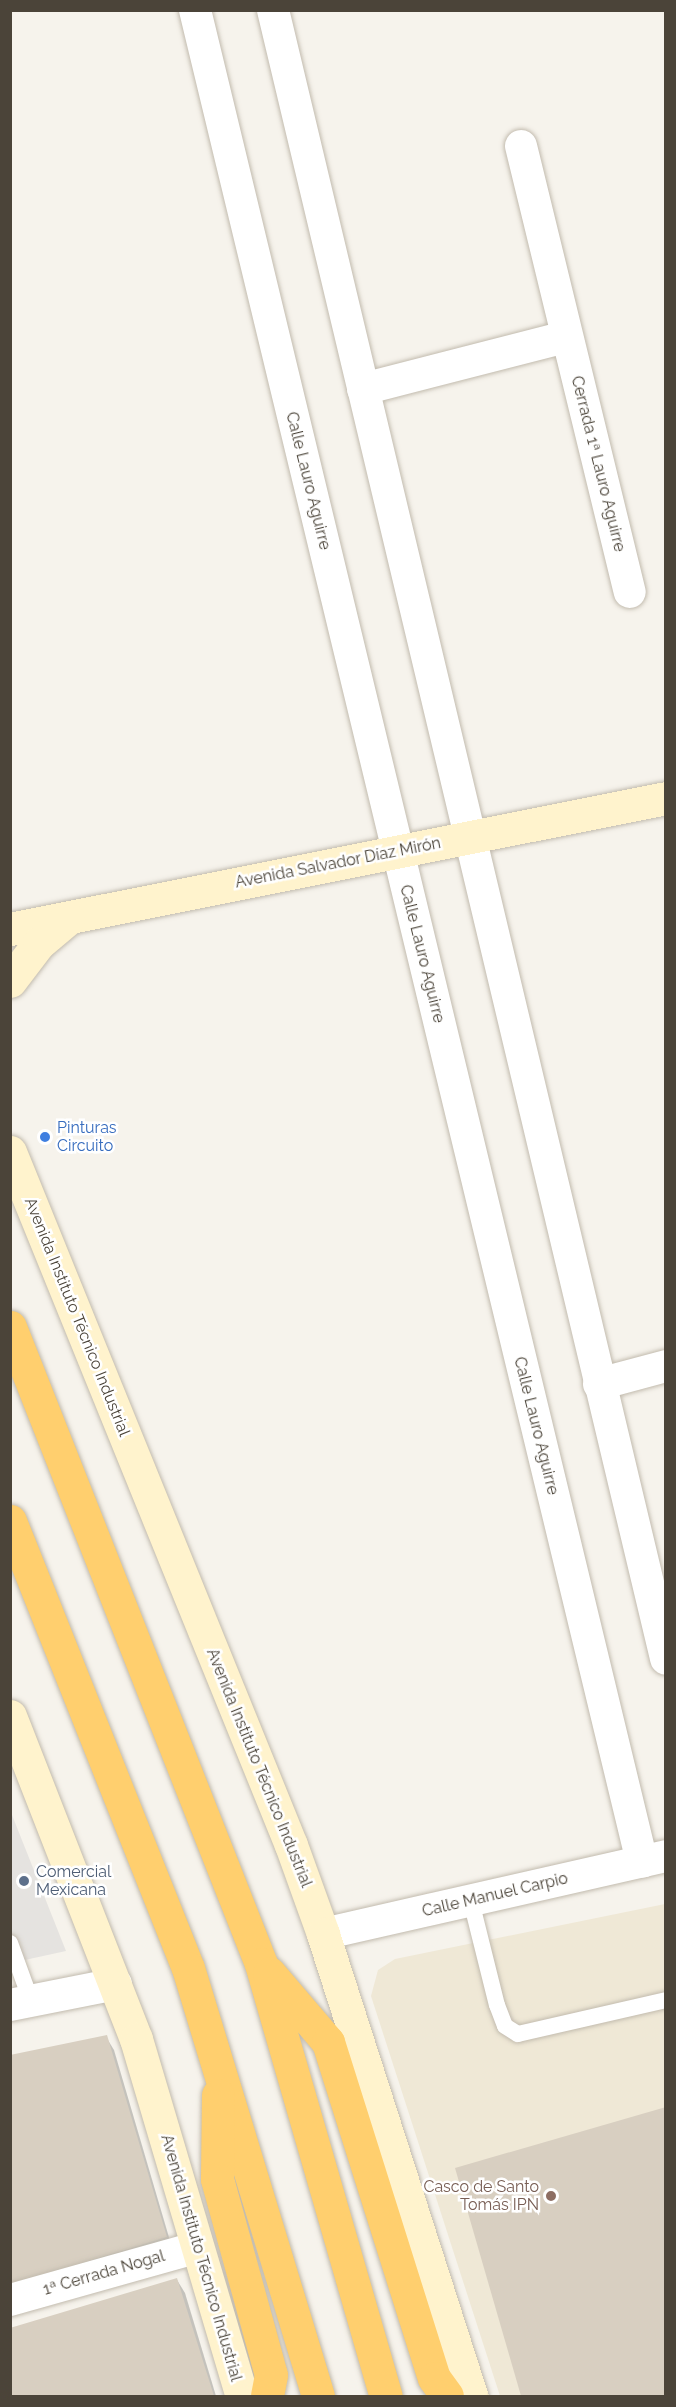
<!DOCTYPE html>
<meta charset="utf-8">
<style>
body{margin:0}
#map{position:relative;width:676px;height:2407px;overflow:hidden;background:#f6f3ec;font-family:Raleway,sans-serif}
div>[style]{position:absolute}
.education>*{inset:0;background:#efe8d6}
.parking>*{inset:0;background:#e5e3e0}
.shadow>*{inset:0;background:#0003}
.building>*{inset:0;background:#d8cfc1}
.roads{filter:drop-shadow(0 0 2px #c2bbae) drop-shadow(0 0 2px #c2bbae)}
.lane>*{height:16px;margin:-8px;padding:0 8px;transform-origin:8px;border-radius:8px;background:#fff}
.street>*{height:32px;margin:-16px;padding:0 16px;transform-origin:16px;border-radius:16px;background:#fff}
.secondary>*{height:33px;margin:-16.5px;padding:0 16.5px;transform-origin:16.5px;border-radius:16.5px;background:#fff3cd}
.highway>*{height:33px;margin:-16.5px;padding:0 16.5px;transform-origin:16.5px;border-radius:16.5px;background:#ffcf6e}
.dots>*{width:16px;height:16px;translate:-50% -50%;box-sizing:border-box;border:3px solid #fff;border-radius:50%}
span{translate:-50% -50%;white-space:nowrap;text-align:center;line-height:1.15;-webkit-text-stroke:5px #fff;paint-order:stroke}
.street-label{font-size:16px;color:#4b4439}
.shop-label{font-size:16px;color:#366cbe}
.left{translate:0 -50%;text-align:left}
.service-label{font-size:16px;color:#4e5e75}
.education-label{font-size:16px;color:#785e54}
.right{translate:-100% -50%;text-align:right}
.frame{position:absolute;inset:0;border:12px solid #4b4439;pointer-events:none}
</style>
<div id="map">
<div class="education">
<div style="clip-path:polygon(665px 1904px,665px 2396px,500px 2396px,371px 1996px,378px 1970px,395px 1959px)"></div>
</div>
<div class="parking">
<div style="clip-path:polygon(10px 1810px,66px 1951px,11px 1963px,10px 1963px)"></div>
</div>
<div class="shadow">
<div style="clip-path:polygon(106px 2037px,114px 2050px,173px 2251px,10px 2300px)"></div>
<div style="clip-path:polygon(666px 2108px,666px 2396px,523px 2396px,457px 2169px)"></div>
<div style="clip-path:polygon(177px 2280px,185px 2293px,216px 2396px,10px 2396px,10px 2330px)"></div>
</div>
<div class="building">
<div style="clip-path:polygon(107px 2035px,167px 2237px,10px 2285px,10px 2055px)"></div>
<div style="clip-path:polygon(666px 2107px,666px 2396px,521px 2396px,455px 2168px)"></div>
<div style="clip-path:polygon(177px 2278px,214px 2396px,10px 2396px,10px 2328px)"></div>
</div>
<div class="roads">
<div class="lane">
<div style="left:471px;top:1901px;width:107px;rotate:76deg"></div>
<div style="left:497px;top:2005px;width:22px;rotate:69deg"></div>
<div style="left:505px;top:2026px;width:15px;rotate:32deg"></div>
<div style="left:518px;top:2034px;width:152px;rotate:-12.9deg"></div>
<div style="left:10px;top:1943px;width:62px;rotate:70.1deg"></div>
</div>
<div class="street">
<div style="left:195px;top:10px;width:1905px;rotate:76.43deg"></div>
<div style="left:273px;top:10px;width:1695px;rotate:76.59deg"></div>
<div style="left:521px;top:146px;width:459px;rotate:76.3deg"></div>
<div style="left:363px;top:389px;width:210px;rotate:-14.4deg"></div>
<div style="left:599px;top:1384px;width:69px;rotate:-15deg"></div>
<div style="left:323px;top:1934px;width:352px;rotate:-12.8deg"></div>
<div style="left:10px;top:2005px;width:108px;rotate:-11.2deg"></div>
<div style="left:10px;top:2300px;width:195px;rotate:-15.7deg"></div>
</div>
<div class="secondary">
<div style="left:10px;top:929px;width:669px;rotate:-11.29deg"></div>
<div style="left:10px;top:981px;width:48px;rotate:-52.7deg"></div>
<div style="left:39px;top:943px;width:38px;rotate:-40deg"></div>
<div style="left:10px;top:1152px;width:748px;rotate:67.93deg"></div>
<div style="left:291px;top:1845px;width:95px;rotate:70.2deg"></div>
<div style="left:323px;top:1934px;width:485px;rotate:72.2deg"></div>
<div style="left:10px;top:1716px;width:347px;rotate:68.7deg"></div>
<div style="left:136px;top:2039px;width:372px;rotate:73.5deg"></div>
</div>
<div class="highway">
<div style="left:10px;top:1327px;width:685px;rotate:68.49deg"></div>
<div style="left:261px;top:1964px;width:450px;rotate:73.9deg"></div>
<div style="left:10px;top:1521px;width:481px;rotate:68.3deg"></div>
<div style="left:188px;top:1968px;width:447px;rotate:73.1deg"></div>
<div style="left:269px;top:1973px;width:91px;rotate:49.5deg"></div>
<div style="left:328px;top:2042px;width:352px;rotate:72.5deg"></div>
<div style="left:434px;top:2378px;width:22px;rotate:54deg"></div>
<div style="left:218px;top:2095px;width:84px;rotate:90.7deg"></div>
<div style="left:217px;top:2179px;width:203px;rotate:74.6deg"></div>
<div style="left:271px;top:2375px;width:21px;rotate:101deg"></div>
</div>
</div>
<div class="dots">
<div style="left:45px;top:1137px;background:#3f7fe0"></div>
<div style="left:24px;top:1881px;background:#5c6f8a"></div>
<div style="left:551px;top:2196px;background:#8d6e63"></div>
</div>
<div class="street-label">
<span style="left:598px;top:464px;rotate:76deg">Cerrada 1ª Lauro Aguirre</span>
<span style="left:308px;top:481px;rotate:76deg">Calle Lauro Aguirre</span>
<span style="left:338px;top:863px;rotate:-11deg">Avenida Salvador Díaz Mirón</span>
<span style="left:422px;top:954px;rotate:76deg">Calle Lauro Aguirre</span>
<span style="left:77px;top:1317px;rotate:68deg">Avenida Instituto Técnico Industrial</span>
<span style="left:536px;top:1426px;rotate:76deg">Calle Lauro Aguirre</span>
<span style="left:259px;top:1768px;rotate:68deg">Avenida Instituto Técnico Industrial</span>
<span style="left:495px;top:1895px;rotate:-13deg">Calle Manuel Carpio</span>
<span style="left:201px;top:2258px;rotate:74deg">Avenida Instituto Técnico Industrial</span>
<span style="left:104px;top:2273px;rotate:-16deg">1ª Cerrada Nogal</span>
</div>
<div class="shop-label">
<span class="left" style="left:57px;top:1137px">Pinturas<br>Circuito</span>
</div>
<div class="service-label">
<span class="left" style="left:36px;top:1881px">Comercial<br>Mexicana</span>
</div>
<div class="education-label">
<span class="right" style="left:539px;top:2196px">Casco de Santo<br>Tomás IPN</span>
</div>
<div class="frame"></div>
</div>
